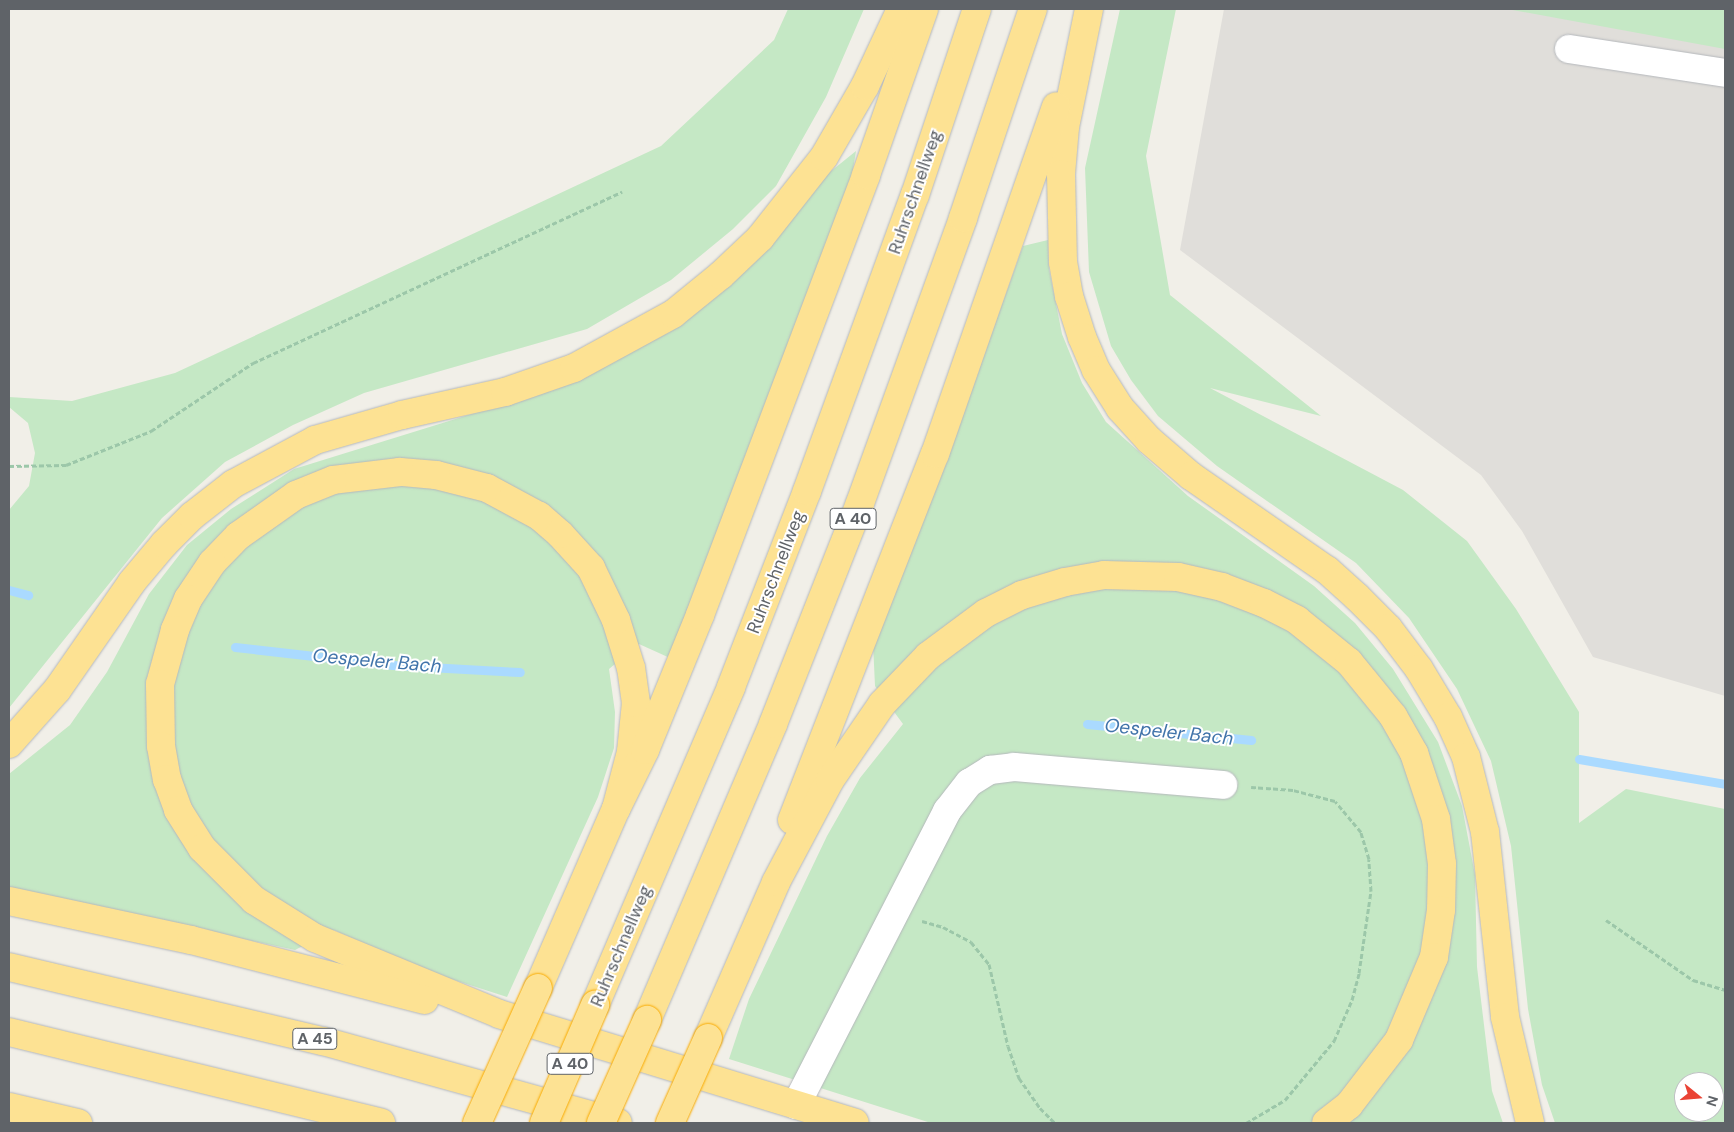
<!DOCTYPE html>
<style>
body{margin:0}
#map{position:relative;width:1734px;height:1132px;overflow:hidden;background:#f1efe8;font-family:"DM Sans",sans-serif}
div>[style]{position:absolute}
.industrial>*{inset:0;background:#e0deda}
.green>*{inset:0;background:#c5e8c5}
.stream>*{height:9px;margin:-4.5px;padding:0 4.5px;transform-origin:4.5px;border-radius:4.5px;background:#aadaff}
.path>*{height:3px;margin-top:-1.5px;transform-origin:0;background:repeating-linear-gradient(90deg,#9cc7a9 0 5px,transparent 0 7.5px)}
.roads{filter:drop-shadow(0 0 1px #b5b8bc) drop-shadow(0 0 1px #b5b8bc)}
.minor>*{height:28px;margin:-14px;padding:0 14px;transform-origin:14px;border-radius:14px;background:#fff}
.highway>*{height:28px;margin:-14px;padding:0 14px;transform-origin:14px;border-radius:14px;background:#fde293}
.bridges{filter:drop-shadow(0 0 1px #f9ab00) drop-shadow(0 0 1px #f9ab00)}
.highway-bridge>*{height:28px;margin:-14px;padding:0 14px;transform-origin:14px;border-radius:14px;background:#fde293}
span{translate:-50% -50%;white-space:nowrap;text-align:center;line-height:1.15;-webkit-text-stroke:4px #fff;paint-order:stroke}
.shield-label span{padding:1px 4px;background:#fff;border:1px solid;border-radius:4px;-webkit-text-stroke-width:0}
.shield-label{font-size:16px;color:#5f6368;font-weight:700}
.street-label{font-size:18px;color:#5f6368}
.water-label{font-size:19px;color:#4174aa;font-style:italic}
.frame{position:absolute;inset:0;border:10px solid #5f6368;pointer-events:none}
.north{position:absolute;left:1674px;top:1072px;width:50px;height:50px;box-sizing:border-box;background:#fff;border:1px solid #bfc1c3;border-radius:50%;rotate:107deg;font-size:14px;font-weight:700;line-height:20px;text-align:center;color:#5f6368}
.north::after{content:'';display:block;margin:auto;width:18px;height:22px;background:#ea4335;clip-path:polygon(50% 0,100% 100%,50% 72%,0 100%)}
</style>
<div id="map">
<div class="industrial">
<div style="clip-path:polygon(1224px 9px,1725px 9px,1725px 696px,1593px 657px,1522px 531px,1481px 475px,1180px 250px)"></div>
</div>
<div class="green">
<div style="clip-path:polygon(788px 9px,864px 9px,826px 97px,776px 186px,733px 229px,671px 280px,587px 329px,364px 393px,293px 425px,225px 462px,162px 518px,9px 708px,9px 510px,29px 486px,35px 453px,28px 423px,9px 407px,9px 397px,72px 401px,175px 373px,661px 146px,774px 40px)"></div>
<div style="clip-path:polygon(evenodd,1120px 9px,1176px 9px,1146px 156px,1170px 295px,1321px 416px,1210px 388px,1403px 490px,1467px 541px,1516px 609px,1579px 712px,1579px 823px,1626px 789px,1725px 809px,1725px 1123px,1555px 1123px,1542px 1085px,1528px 1009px,1511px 846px,1491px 761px,1457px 689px,1409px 618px,1356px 563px,1217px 466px,1158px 416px,1131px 380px,1111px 346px,1089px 272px,1085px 168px,1120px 9px,1684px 1082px,1714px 1082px,1714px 1112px,1684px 1112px,1684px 1082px)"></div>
<div style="clip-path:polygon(1507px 9px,1725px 9px,1725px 49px)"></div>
<div style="clip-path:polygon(856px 151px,850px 188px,670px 658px,639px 644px,609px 669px,615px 712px,614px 748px,598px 797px,507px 997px,414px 967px,334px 930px,295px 950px,9px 889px,9px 774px,70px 725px,107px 672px,149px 594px,187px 545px,231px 509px,294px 469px,491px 408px,680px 322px,735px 281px,768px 249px,825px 176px)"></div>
<div style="clip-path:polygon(1048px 240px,1049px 269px,1062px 334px,1082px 383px,1106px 422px,1188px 496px,1314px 586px,1355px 623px,1393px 669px,1438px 742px,1462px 806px,1475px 875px,1477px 967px,1492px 1091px,1503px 1123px,931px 1123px,729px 1059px,749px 999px,827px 836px,860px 778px,903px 724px,875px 686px,873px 643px,956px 432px,1023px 246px)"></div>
</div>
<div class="stream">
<div style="left:9px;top:590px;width:20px;rotate:15deg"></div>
<div style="left:235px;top:647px;width:159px;rotate:6.5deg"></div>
<div style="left:393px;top:665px;width:127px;rotate:3.2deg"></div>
<div style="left:1087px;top:724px;width:165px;rotate:5.6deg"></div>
<div style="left:1579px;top:759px;width:148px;rotate:9.7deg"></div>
</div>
<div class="path">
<div style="left:9px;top:466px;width:57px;rotate:-1deg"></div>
<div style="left:66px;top:465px;width:92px;rotate:-21.8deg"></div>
<div style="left:151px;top:431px;width:123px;rotate:-33.7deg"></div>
<div style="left:253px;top:363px;width:407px;rotate:-24.9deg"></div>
<div style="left:1606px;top:920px;width:106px;rotate:34.6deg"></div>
<div style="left:1693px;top:980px;width:34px;rotate:17deg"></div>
<div style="left:922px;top:921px;width:22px;rotate:16deg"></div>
<div style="left:943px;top:927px;width:32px;rotate:28deg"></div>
<div style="left:971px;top:942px;width:28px;rotate:51deg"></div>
<div style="left:989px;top:964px;width:84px;rotate:77deg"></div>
<div style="left:1008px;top:1046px;width:34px;rotate:71deg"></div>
<div style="left:1019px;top:1078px;width:37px;rotate:55deg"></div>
<div style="left:1040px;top:1108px;width:21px;rotate:45deg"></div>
<div style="left:1246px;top:1123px;width:45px;rotate:-30.5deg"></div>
<div style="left:1285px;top:1100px;width:77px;rotate:-50.3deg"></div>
<div style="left:1334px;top:1041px;width:45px;rotate:-66.3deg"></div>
<div style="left:1352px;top:1000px;width:28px;rotate:-75deg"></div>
<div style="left:1359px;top:973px;width:83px;rotate:-81.7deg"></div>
<div style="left:1371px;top:891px;width:32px;rotate:-94deg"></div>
<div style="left:1369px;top:859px;width:28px;rotate:-107deg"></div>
<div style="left:1361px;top:832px;width:40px;rotate:-130deg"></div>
<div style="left:1335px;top:801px;width:43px;rotate:-165.3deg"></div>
<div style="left:1293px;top:790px;width:42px;rotate:-175.9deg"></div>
</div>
<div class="roads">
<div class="minor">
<div style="left:1569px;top:49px;width:158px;rotate:8.7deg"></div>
<div style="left:796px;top:1105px;width:331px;rotate:-62.8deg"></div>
<div style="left:947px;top:811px;width:36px;rotate:-52deg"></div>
<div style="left:969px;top:783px;width:25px;rotate:-32deg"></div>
<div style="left:990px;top:770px;width:24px;rotate:-7deg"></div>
<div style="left:1014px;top:767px;width:210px;rotate:4.9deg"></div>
</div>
<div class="highway">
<div style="left:1089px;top:9px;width:120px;rotate:101.5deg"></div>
<div style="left:1065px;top:127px;width:47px;rotate:94.9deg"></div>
<div style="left:1061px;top:174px;width:88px;rotate:88.7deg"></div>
<div style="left:1063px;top:262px;width:35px;rotate:80deg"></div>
<div style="left:1069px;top:296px;width:43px;rotate:72.4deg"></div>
<div style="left:1082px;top:337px;width:36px;rotate:67deg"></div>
<div style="left:1096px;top:370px;width:45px;rotate:57.7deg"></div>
<div style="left:1120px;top:408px;width:43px;rotate:47.8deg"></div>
<div style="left:1149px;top:440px;width:55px;rotate:40.6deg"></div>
<div style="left:1191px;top:476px;width:165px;rotate:34.7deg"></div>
<div style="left:1327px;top:570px;width:40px;rotate:42deg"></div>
<div style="left:1357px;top:597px;width:44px;rotate:45deg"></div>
<div style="left:1388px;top:628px;width:51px;rotate:52.9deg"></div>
<div style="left:1419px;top:669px;width:56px;rotate:58.9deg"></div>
<div style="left:1448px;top:717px;width:44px;rotate:65.8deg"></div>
<div style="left:1466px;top:757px;width:77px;rotate:75.8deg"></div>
<div style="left:1485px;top:832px;width:186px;rotate:83.8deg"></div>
<div style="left:1505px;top:1017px;width:109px;rotate:76.7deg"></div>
<div style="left:9px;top:744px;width:72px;rotate:-48.4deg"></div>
<div style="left:57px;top:690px;width:131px;rotate:-55.2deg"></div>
<div style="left:132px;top:582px;width:50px;rotate:-49.9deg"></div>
<div style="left:164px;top:544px;width:40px;rotate:-45deg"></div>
<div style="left:192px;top:516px;width:52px;rotate:-38deg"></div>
<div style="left:233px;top:484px;width:93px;rotate:-28.2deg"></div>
<div style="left:315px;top:440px;width:91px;rotate:-16deg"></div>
<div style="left:402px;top:415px;width:106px;rotate:-12.6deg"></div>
<div style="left:505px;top:392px;width:73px;rotate:-19.2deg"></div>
<div style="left:574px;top:368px;width:113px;rotate:-28.6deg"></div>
<div style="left:673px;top:314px;width:62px;rotate:-39.1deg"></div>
<div style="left:721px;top:275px;width:54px;rotate:-43.5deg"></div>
<div style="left:760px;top:238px;width:103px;rotate:-51.7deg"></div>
<div style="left:824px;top:157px;width:82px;rotate:-60deg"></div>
<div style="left:865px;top:86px;width:85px;rotate:-64.9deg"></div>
<div style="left:616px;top:809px;width:59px;rotate:-75.3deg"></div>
<div style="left:631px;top:752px;width:49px;rotate:-84.2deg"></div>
<div style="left:636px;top:703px;width:35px;rotate:-98deg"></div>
<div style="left:631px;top:668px;width:50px;rotate:-107.4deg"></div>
<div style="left:616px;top:620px;width:58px;rotate:-115.7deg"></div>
<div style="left:591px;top:568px;width:46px;rotate:-132.4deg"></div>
<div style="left:560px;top:534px;width:28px;rotate:-139deg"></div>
<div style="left:539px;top:516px;width:59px;rotate:-151.7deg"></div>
<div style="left:487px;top:488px;width:53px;rotate:-165.7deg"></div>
<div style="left:436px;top:475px;width:36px;rotate:-175deg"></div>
<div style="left:400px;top:472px;width:67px;rotate:173.2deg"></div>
<div style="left:333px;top:480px;width:40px;rotate:158deg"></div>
<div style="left:296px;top:495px;width:71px;rotate:144.7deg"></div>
<div style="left:238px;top:536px;width:37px;rotate:134deg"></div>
<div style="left:212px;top:563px;width:43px;rotate:123.7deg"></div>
<div style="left:188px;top:599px;width:34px;rotate:113deg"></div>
<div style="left:175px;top:630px;width:56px;rotate:105.5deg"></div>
<div style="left:160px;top:684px;width:62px;rotate:89.1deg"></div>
<div style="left:161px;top:746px;width:34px;rotate:80deg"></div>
<div style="left:167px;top:779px;width:33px;rotate:70deg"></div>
<div style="left:178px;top:810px;width:45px;rotate:57.7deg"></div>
<div style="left:202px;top:848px;width:74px;rotate:45deg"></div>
<div style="left:254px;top:900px;width:72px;rotate:31.9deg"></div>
<div style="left:315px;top:938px;width:199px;rotate:22.4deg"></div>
<div style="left:499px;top:1014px;width:372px;rotate:17deg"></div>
<div style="left:792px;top:820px;width:393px;rotate:-68.7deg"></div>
<div style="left:935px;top:454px;width:368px;rotate:-70.8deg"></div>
<div style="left:9px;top:901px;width:186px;rotate:12.1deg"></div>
<div style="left:191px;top:940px;width:241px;rotate:14.4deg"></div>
<div style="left:9px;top:967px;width:323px;rotate:13.3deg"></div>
<div style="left:323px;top:1041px;width:306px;rotate:15.5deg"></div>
<div style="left:538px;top:988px;width:195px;rotate:-66.5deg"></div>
<div style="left:616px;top:809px;width:66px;rotate:-63.8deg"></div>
<div style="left:645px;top:750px;width:146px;rotate:-67.8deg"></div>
<div style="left:700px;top:615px;width:470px;rotate:-69.3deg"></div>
<div style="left:866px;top:175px;width:176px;rotate:-70.7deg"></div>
<div style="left:595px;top:1005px;width:346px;rotate:-66.8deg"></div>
<div style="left:731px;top:687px;width:210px;rotate:-68.8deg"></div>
<div style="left:807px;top:491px;width:315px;rotate:-70deg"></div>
<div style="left:915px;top:195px;width:196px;rotate:-71.6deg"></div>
<div style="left:647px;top:1020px;width:322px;rotate:-66.9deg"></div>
<div style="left:773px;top:724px;width:238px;rotate:-68.5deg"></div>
<div style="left:860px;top:503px;width:303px;rotate:-70.1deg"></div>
<div style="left:963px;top:218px;width:220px;rotate:-71.5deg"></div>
<div style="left:9px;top:1032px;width:383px;rotate:13.7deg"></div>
<div style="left:708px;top:1038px;width:170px;rotate:-66.4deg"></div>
<div style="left:776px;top:882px;width:115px;rotate:-62.1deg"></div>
<div style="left:830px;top:780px;width:92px;rotate:-55.6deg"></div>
<div style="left:882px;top:704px;width:66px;rotate:-46.2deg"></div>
<div style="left:928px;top:656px;width:72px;rotate:-36.6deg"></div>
<div style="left:986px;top:613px;width:40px;rotate:-26.6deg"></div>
<div style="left:1022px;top:595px;width:45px;rotate:-16.8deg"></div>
<div style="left:1065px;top:582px;width:40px;rotate:-10deg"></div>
<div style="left:1104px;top:575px;width:74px;rotate:1.5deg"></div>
<div style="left:1178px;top:577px;width:45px;rotate:12.8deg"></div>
<div style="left:1222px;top:587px;width:45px;rotate:20.9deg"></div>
<div style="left:1264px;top:603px;width:37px;rotate:27deg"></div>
<div style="left:1297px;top:620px;width:67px;rotate:38.9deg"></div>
<div style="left:1349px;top:662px;width:70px;rotate:50.8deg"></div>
<div style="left:1393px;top:716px;width:43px;rotate:60.4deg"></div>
<div style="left:1414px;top:753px;width:70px;rotate:71.6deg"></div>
<div style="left:1436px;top:819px;width:45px;rotate:82.4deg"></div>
<div style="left:1442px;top:864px;width:46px;rotate:91.2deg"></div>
<div style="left:1441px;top:910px;width:48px;rotate:98.5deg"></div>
<div style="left:1434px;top:957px;width:90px;rotate:112.9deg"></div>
<div style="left:1399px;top:1040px;width:82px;rotate:127.6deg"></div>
<div style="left:1349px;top:1105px;width:29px;rotate:142deg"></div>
<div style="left:9px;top:1107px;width:71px;rotate:13.1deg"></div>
</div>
</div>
<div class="bridges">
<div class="highway-bridge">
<div style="left:477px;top:1123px;width:148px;rotate:-65.7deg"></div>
<div style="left:544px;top:1123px;width:129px;rotate:-66.6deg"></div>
<div style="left:601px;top:1123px;width:113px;rotate:-65.9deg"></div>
<div style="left:670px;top:1123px;width:93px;rotate:-65.9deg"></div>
</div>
</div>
<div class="shield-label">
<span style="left:853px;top:519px">A 40</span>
<span style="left:315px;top:1039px">A 45</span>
<span style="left:570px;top:1064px">A 40</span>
</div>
<div class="street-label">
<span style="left:915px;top:192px;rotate:-71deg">Ruhrschnellweg</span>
<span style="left:776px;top:572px;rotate:-69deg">Ruhrschnellweg</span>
<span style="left:621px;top:946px;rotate:-67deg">Ruhrschnellweg</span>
</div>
<div class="water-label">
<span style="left:377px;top:661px;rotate:5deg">Oespeler Bach</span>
<span style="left:1169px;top:732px;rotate:6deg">Oespeler Bach</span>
</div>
<div class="frame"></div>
<div class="north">N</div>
</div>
